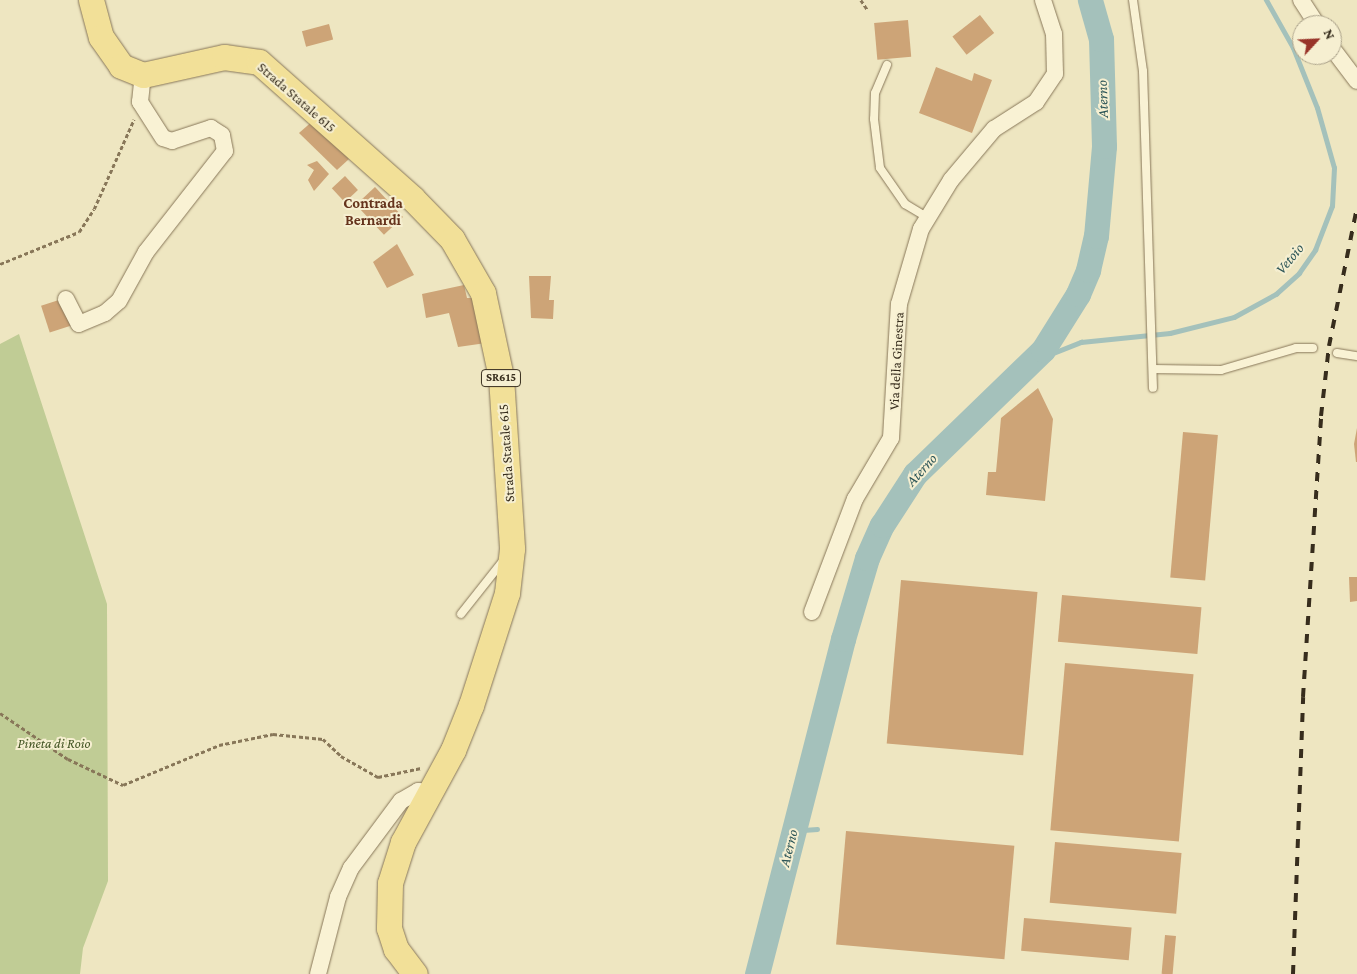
<!DOCTYPE html>
<style>
body{margin:0}
#map{position:relative;width:1357px;height:974px;overflow:hidden;background:#eee6c1;font-family:"Crimson Pro",serif}
div>[style]{position:absolute}
.green>*{inset:0;background:#c0cc95}
.stream>*{height:4.5px;margin:-2.25px;padding:0 2.25px;transform-origin:2.25px;border-radius:2.25px;background:#a4c1bb}
.river>*{height:25px;margin:-12.5px;padding:0 12.5px;transform-origin:12.5px;border-radius:12.5px;background:#a4c1bb}
.building>*{inset:0;background:#cda477;transform-origin:0 0}
.path>*{height:2.5px;margin-top:-1.25px;transform-origin:0;background:repeating-linear-gradient(90deg,#887759 0 4px,transparent 0 6.5px)}
.roads{filter:drop-shadow(0 0 1px #887759) drop-shadow(0 0 1px #887759)}
.lane>*{height:8px;margin:-4px;padding:0 4px;transform-origin:4px;border-radius:4px;background:#f9f2d4}
.street>*{height:16px;margin:-8px;padding:0 8px;transform-origin:8px;border-radius:8px;background:#f9f2d4}
.primary>*{height:25px;margin:-12.5px;padding:0 12.5px;transform-origin:12.5px;border-radius:12.5px;background:#f2e098}
.rail>*{height:4px;margin-top:-2px;transform-origin:0;background:repeating-linear-gradient(90deg,#372d1d 0 9px,transparent 0 18px)}
span{translate:-50% -50%;white-space:nowrap;text-align:center;line-height:1.15;-webkit-text-stroke:4px #f6efd1;paint-order:stroke}
.shield-label span{padding:1px 4px;background:#f6efd1;border:1px solid;border-radius:4px;-webkit-text-stroke-width:0}
.shield-label{font-size:12px;color:#372d1d;font-weight:700}
.street-label{font-size:14px;color:#372d1d}
.park-label{font-size:14px;color:#425423;font-style:italic}
.water-label{font-size:15px;color:#2c5557;font-style:italic}
.neighbourhood-label{font-size:15px;color:#65331c;font-weight:700}
.north{position:absolute;left:1292px;top:15px;width:50px;height:50px;box-sizing:border-box;background:#f6efd1;border:1px solid #aaa189;border-radius:50%;rotate:65deg;font-size:14px;font-weight:700;line-height:20px;text-align:center;color:#372d1d}
.north::after{content:'';display:block;margin:auto;width:18px;height:22px;background:#983328;clip-path:polygon(50% 0,100% 100%,50% 72%,0 100%)}
</style>
<div id="map">
<div class="green">
<div style="clip-path:polygon(19px 334px,107px 604px,108px 881px,83px 948px,80px 974px,0 974px,0 344px)"></div>
</div>
<div class="stream">
<div style="left:1033px;top:361px;width:52px;rotate:-21.6deg"></div>
<div style="left:1081px;top:342px;width:89px;rotate:-5.8deg"></div>
<div style="left:1170px;top:333px;width:66px;rotate:-14deg"></div>
<div style="left:1234px;top:317px;width:48px;rotate:-28.7deg"></div>
<div style="left:1276px;top:294px;width:31px;rotate:-42deg"></div>
<div style="left:1299px;top:273px;width:28px;rotate:-55deg"></div>
<div style="left:1315px;top:250px;width:47px;rotate:-68.9deg"></div>
<div style="left:1332px;top:206px;width:38px;rotate:-87deg"></div>
<div style="left:1334px;top:168px;width:62px;rotate:-105.8deg"></div>
<div style="left:1317px;top:108px;width:65px;rotate:-111.8deg"></div>
<div style="left:1293px;top:48px;width:55px;rotate:-119.4deg"></div>
<div style="left:793px;top:835px;width:11px;rotate:-27deg"></div>
<div style="left:803px;top:830px;width:14px;rotate:-4deg"></div>
</div>
<div class="river">
<div style="left:757px;top:974px;width:346px;rotate:-75.6deg"></div>
<div style="left:843px;top:639px;width:84px;rotate:-73.5deg"></div>
<div style="left:867px;top:558px;width:36px;rotate:-66deg"></div>
<div style="left:882px;top:525px;width:61px;rotate:-57.1deg"></div>
<div style="left:915px;top:474px;width:178px;rotate:-44.1deg"></div>
<div style="left:1043px;top:350px;width:66px;rotate:-58deg"></div>
<div style="left:1078px;top:294px;width:26px;rotate:-67deg"></div>
<div style="left:1088px;top:270px;width:35px;rotate:-77deg"></div>
<div style="left:1096px;top:236px;width:90px;rotate:-84.9deg"></div>
<div style="left:1104px;top:146px;width:107px;rotate:-91.6deg"></div>
<div style="left:1101px;top:39px;width:41px;rotate:-105.8deg"></div>
</div>
<div class="building">
<div style="left:980px;top:15px;width:23px;height:35px;rotate:52deg"></div>
<div style="left:908px;top:20px;width:37px;height:34px;rotate:85deg"></div>
<div style="left:329px;top:24px;width:16px;height:28px;rotate:75deg"></div>
<div style="clip-path:polygon(936px 67px,972px 81px,974px 73px,992px 80px,972px 133px,919px 113px)"></div>
<div style="clip-path:polygon(315px 119px,349px 159px,337px 170px,299px 133px)"></div>
<div style="clip-path:polygon(317px 161px,329px 174px,314px 191px,308px 180px,314px 170px,307px 165px)"></div>
<div style="left:345px;top:176px;width:19px;height:18px;rotate:47deg"></div>
<div style="left:375px;top:187px;width:41px;height:26px;rotate:47deg"></div>
<div style="clip-path:polygon(397px 244px,414px 275px,387px 288px,373px 262px)"></div>
<div style="clip-path:polygon(529px 276px,551px 276px,549px 300px,554px 300px,553px 319px,531px 318px)"></div>
<div style="clip-path:polygon(464px 285px,467px 298px,475px 298px,486px 343px,458px 347px,449px 313px,426px 318px,422px 294px)"></div>
<div style="left:62px;top:299px;width:28px;height:22px;rotate:72deg"></div>
<div style="clip-path:polygon(1038px 388px,1053px 419px,1045px 501px,986px 495px,988px 472px,996px 472px,1001px 418px)"></div>
<div style="clip-path:polygon(1357px 428px,1357px 462px,1356px 462px,1354px 444px)"></div>
<div style="left:1183px;top:432px;width:35px;height:146px;rotate:5deg"></div>
<div style="clip-path:polygon(1349px 577px,1357px 577px,1357px 601px,1350px 602px)"></div>
<div style="left:901px;top:580px;width:137px;height:164px;rotate:5deg"></div>
<div style="left:1062px;top:595px;width:140px;height:47px;rotate:5deg"></div>
<div style="left:1065px;top:663px;width:129px;height:168px;rotate:5deg"></div>
<div style="left:846px;top:831px;width:169px;height:114px;rotate:5deg"></div>
<div style="left:1055px;top:842px;width:127px;height:61px;rotate:5deg"></div>
<div style="left:1024px;top:918px;width:108px;height:33px;rotate:5deg"></div>
<div style="left:1165px;top:935px;width:11px;height:39px;rotate:5deg"></div>
</div>
<div class="path">
<div style="left:861px;top:0;width:11px;rotate:56deg"></div>
<div style="left:0;top:264px;width:85px;rotate:-22.1deg"></div>
<div style="left:79px;top:232px;width:27px;rotate:-57deg"></div>
<div style="left:94px;top:209px;width:98px;rotate:-66deg"></div>
<div style="left:0;top:713px;width:82px;rotate:34.1deg"></div>
<div style="left:68px;top:759px;width:61px;rotate:25.3deg"></div>
<div style="left:123px;top:785px;width:104px;rotate:-22.6deg"></div>
<div style="left:219px;top:745px;width:55px;rotate:-11.5deg"></div>
<div style="left:273px;top:734px;width:50px;rotate:5.7deg"></div>
<div style="left:323px;top:739px;width:25px;rotate:43deg"></div>
<div style="left:341px;top:756px;width:43px;rotate:29.6deg"></div>
<div style="left:378px;top:777px;width:44px;rotate:-11.8deg"></div>
</div>
<div class="roads">
<div class="lane">
<div style="left:1133px;top:0;width:72px;rotate:82deg"></div>
<div style="left:1143px;top:71px;width:317px;rotate:88.2deg"></div>
<div style="left:887px;top:65px;width:30px;rotate:113deg"></div>
<div style="left:875px;top:93px;width:26px;rotate:92deg"></div>
<div style="left:874px;top:119px;width:49px;rotate:83deg"></div>
<div style="left:880px;top:168px;width:44px;rotate:55.2deg"></div>
<div style="left:905px;top:204px;width:26px;rotate:31deg"></div>
<div style="left:1337px;top:353px;width:20px;rotate:9deg"></div>
<div style="left:1153px;top:369px;width:68px;rotate:0.8deg"></div>
<div style="left:1221px;top:370px;width:78px;rotate:-16.3deg"></div>
<div style="left:1296px;top:348px;width:17px"></div>
<div style="left:461px;top:614px;width:68px;rotate:-51.6deg"></div>
</div>
<div class="street">
<div style="left:1301px;top:0;width:30px;rotate:57deg"></div>
<div style="left:1332px;top:48px;width:41px;rotate:52.9deg"></div>
<div style="left:66px;top:299px;width:28px;rotate:63deg"></div>
<div style="left:79px;top:324px;width:28px;rotate:-23deg"></div>
<div style="left:105px;top:313px;width:18px;rotate:-41deg"></div>
<div style="left:119px;top:301px;width:56px;rotate:-61.1deg"></div>
<div style="left:146px;top:252px;width:128px;rotate:-52deg"></div>
<div style="left:225px;top:151px;width:16px;rotate:-101deg"></div>
<div style="left:222px;top:135px;width:13px;rotate:-148deg"></div>
<div style="left:211px;top:128px;width:41px;rotate:161.6deg"></div>
<div style="left:172px;top:141px;width:9px;rotate:-162deg"></div>
<div style="left:163px;top:138px;width:43px;rotate:-122.6deg"></div>
<div style="left:140px;top:102px;width:27px;rotate:-84deg"></div>
<div style="left:812px;top:612px;width:121px;rotate:-69.2deg"></div>
<div style="left:855px;top:499px;width:71px;rotate:-59.5deg"></div>
<div style="left:891px;top:438px;width:134px;rotate:-86.6deg"></div>
<div style="left:899px;top:304px;width:78px;rotate:-73.7deg"></div>
<div style="left:921px;top:229px;width:57px;rotate:-58.5deg"></div>
<div style="left:951px;top:180px;width:67px;rotate:-49.9deg"></div>
<div style="left:994px;top:129px;width:50px;rotate:-32.7deg"></div>
<div style="left:1036px;top:102px;width:34px;rotate:-56deg"></div>
<div style="left:1055px;top:74px;width:40px;rotate:-91.4deg"></div>
<div style="left:1054px;top:34px;width:36px;rotate:-108deg"></div>
<div style="left:318px;top:974px;width:80px;rotate:-75.4deg"></div>
<div style="left:338px;top:897px;width:32px;rotate:-66deg"></div>
<div style="left:351px;top:868px;width:84px;rotate:-53.3deg"></div>
<div style="left:401px;top:801px;width:20px;rotate:-30deg"></div>
<div style="left:418px;top:791px;width:13px;rotate:9deg"></div>
</div>
<div class="primary">
<div style="left:91px;top:0;width:38px;rotate:75deg"></div>
<div style="left:101px;top:37px;width:35px;rotate:55deg"></div>
<div style="left:121px;top:66px;width:24px;rotate:22deg"></div>
<div style="left:143px;top:75px;width:83px;rotate:-12.5deg"></div>
<div style="left:224px;top:57px;width:35px;rotate:8deg"></div>
<div style="left:259px;top:62px;width:205px;rotate:41.6deg"></div>
<div style="left:412px;top:198px;width:57px;rotate:45.7deg"></div>
<div style="left:452px;top:239px;width:62px;rotate:60.1deg"></div>
<div style="left:483px;top:293px;width:86px;rotate:77.9deg"></div>
<div style="left:501px;top:377px;width:172px;rotate:86.3deg"></div>
<div style="left:512px;top:549px;width:44px;rotate:96.5deg"></div>
<div style="left:507px;top:593px;width:118px;rotate:107.8deg"></div>
<div style="left:471px;top:705px;width:48px;rotate:111.8deg"></div>
<div style="left:453px;top:750px;width:105px;rotate:118.5deg"></div>
<div style="left:403px;top:842px;width:43px;rotate:107.6deg"></div>
<div style="left:390px;top:883px;width:45px;rotate:91.3deg"></div>
<div style="left:389px;top:928px;width:22px;rotate:72deg"></div>
<div style="left:396px;top:949px;width:31px;rotate:53deg"></div>
</div>
</div>
<div class="rail">
<div style="left:1293px;top:974px;width:277px;rotate:-87.9deg"></div>
<div style="left:1303px;top:697px;width:282px;rotate:-86.3deg"></div>
<div style="left:1321px;top:416px;width:70px;rotate:-83.5deg"></div>
<div style="left:1329px;top:346px;width:142px;rotate:-78.6deg"></div>
</div>
<div class="shield-label">
<span style="left:501px;top:378px">SR615</span>
</div>
<div class="street-label">
<span style="left:297px;top:97px;rotate:41deg">Strada Statale 615</span>
<span style="left:896px;top:361px;rotate:-87deg">Via della Ginestra</span>
<span style="left:506px;top:453px;rotate:-94deg">Strada Statale 615</span>
</div>
<div class="park-label">
<span style="left:54px;top:743px">Pineta di Roio</span>
</div>
<div class="water-label">
<span style="left:1103px;top:99px;rotate:-92deg">Aterno</span>
<span style="left:1290px;top:259px;rotate:-50deg">Vetoio</span>
<span style="left:922px;top:470px;rotate:-48deg">Aterno</span>
<span style="left:789px;top:848px;rotate:-76deg">Aterno</span>
</div>
<div class="neighbourhood-label">
<span style="left:373px;top:212px">Contrada<br>Bernardi</span>
</div>
<div class="north">N</div>
</div>
